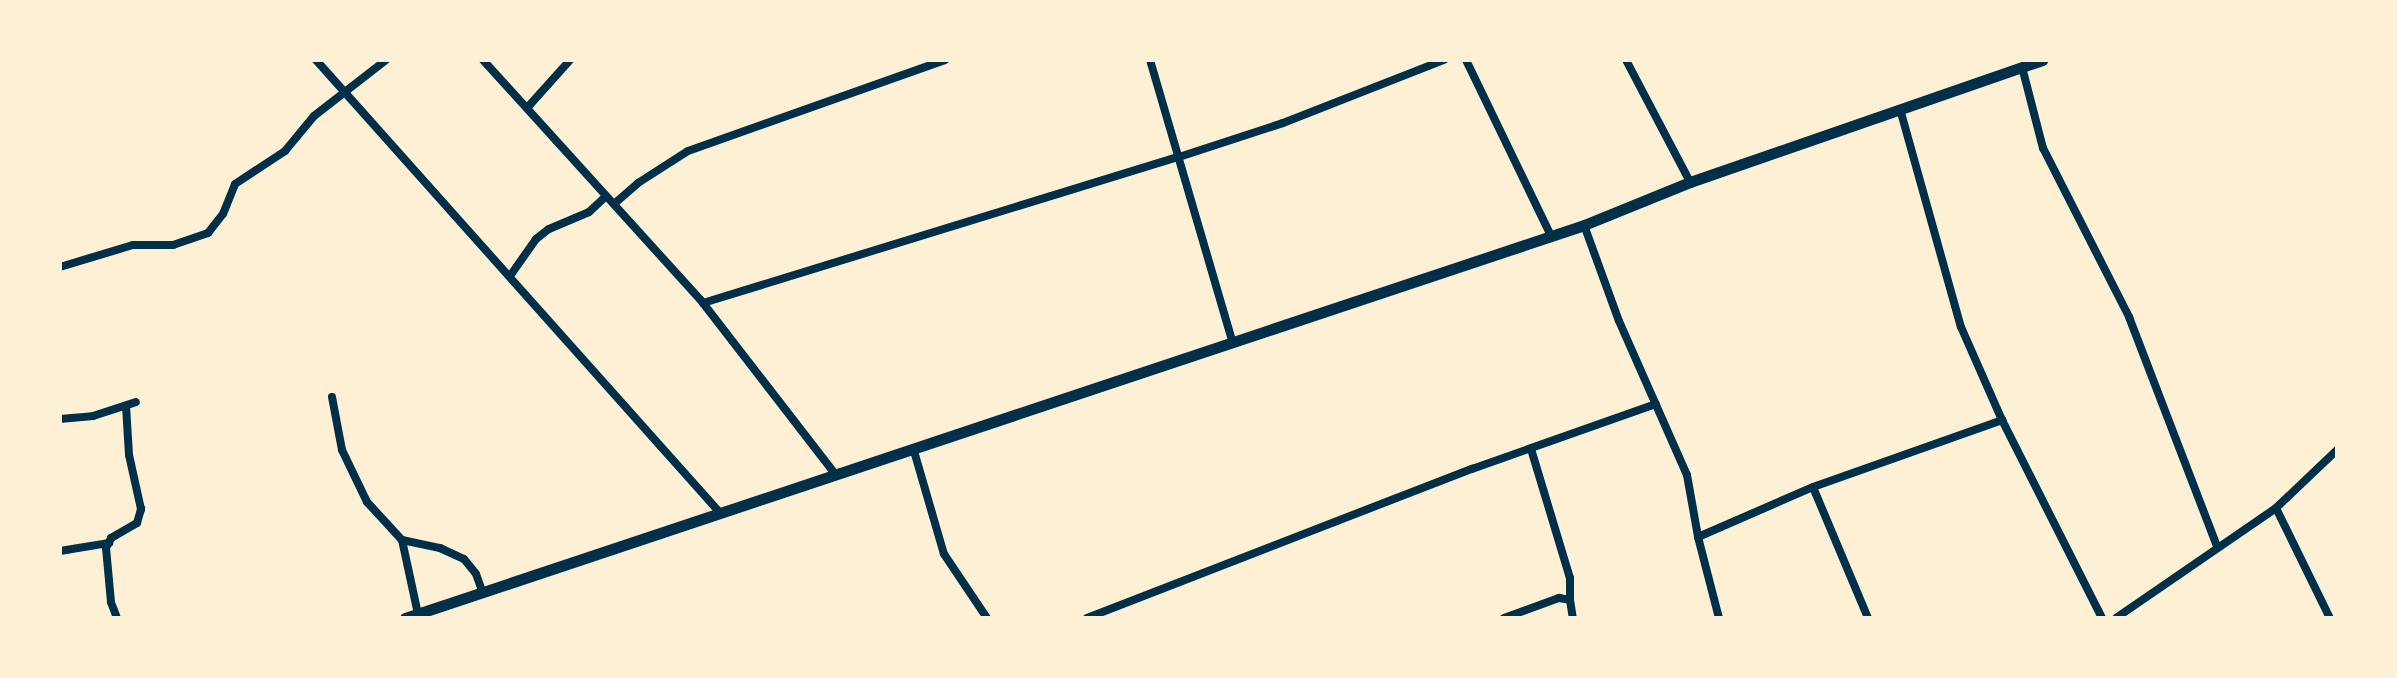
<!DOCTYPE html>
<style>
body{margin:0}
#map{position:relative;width:2397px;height:678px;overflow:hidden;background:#fdf0d5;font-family:"PT Serif",serif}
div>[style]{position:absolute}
.minor>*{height:8px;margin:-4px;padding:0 4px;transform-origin:4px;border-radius:4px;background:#003049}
.secondary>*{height:11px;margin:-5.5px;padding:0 5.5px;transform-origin:5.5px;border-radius:5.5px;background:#003049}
span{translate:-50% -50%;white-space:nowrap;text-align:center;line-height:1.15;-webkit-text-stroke:6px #fdf0d5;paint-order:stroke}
.frame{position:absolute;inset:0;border:62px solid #fdf0d5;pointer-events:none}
</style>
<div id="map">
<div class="minor">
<div style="left:316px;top:60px;width:608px;rotate:48.26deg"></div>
<div style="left:483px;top:60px;width:328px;rotate:47.8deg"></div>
<div style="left:703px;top:303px;width:217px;rotate:52.3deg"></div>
<div style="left:1150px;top:60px;width:293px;rotate:73.7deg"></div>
<div style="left:1466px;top:60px;width:193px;rotate:64.2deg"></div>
<div style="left:1626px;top:60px;width:138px;rotate:62.3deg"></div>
<div style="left:2022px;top:67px;width:84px;rotate:75.5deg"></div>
<div style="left:2043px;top:148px;width:190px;rotate:63deg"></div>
<div style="left:2129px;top:317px;width:245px;rotate:69deg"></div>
<div style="left:527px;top:108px;width:64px;rotate:-48.1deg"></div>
<div style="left:1900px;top:109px;width:226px;rotate:74.4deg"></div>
<div style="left:1961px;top:327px;width:102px;rotate:66.2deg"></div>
<div style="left:2002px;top:420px;width:222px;rotate:63.2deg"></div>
<div style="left:614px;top:204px;width:32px;rotate:-41deg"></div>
<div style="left:638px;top:183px;width:59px;rotate:-32.6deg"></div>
<div style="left:688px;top:151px;width:273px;rotate:-19.5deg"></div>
<div style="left:1584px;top:225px;width:102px;rotate:70deg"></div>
<div style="left:1619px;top:321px;width:168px;rotate:66.2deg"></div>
<div style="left:1687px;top:475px;width:63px;rotate:79.9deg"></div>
<div style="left:1698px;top:537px;width:84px;rotate:75.5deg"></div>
<div style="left:60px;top:267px;width:76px;rotate:-16.8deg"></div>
<div style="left:133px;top:245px;width:40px"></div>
<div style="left:173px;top:245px;width:37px;rotate:-19deg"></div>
<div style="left:208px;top:233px;width:24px;rotate:-52deg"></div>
<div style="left:223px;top:214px;width:32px;rotate:-68deg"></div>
<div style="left:235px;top:184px;width:60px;rotate:-33.4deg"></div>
<div style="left:285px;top:151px;width:45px;rotate:-50.4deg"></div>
<div style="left:314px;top:116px;width:91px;rotate:-37.9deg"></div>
<div style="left:510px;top:276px;width:45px;rotate:-54.9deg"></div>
<div style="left:536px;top:239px;width:16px;rotate:-38deg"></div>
<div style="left:549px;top:229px;width:43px;rotate:-23deg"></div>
<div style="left:589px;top:212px;width:23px;rotate:-43deg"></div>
<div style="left:703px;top:303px;width:498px;rotate:-17.1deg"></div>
<div style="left:1179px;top:157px;width:109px;rotate:-18.1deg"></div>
<div style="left:1283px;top:123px;width:173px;rotate:-21.4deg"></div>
<div style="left:332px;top:397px;width:54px;rotate:79.3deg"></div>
<div style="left:342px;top:450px;width:58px;rotate:64.3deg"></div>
<div style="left:367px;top:502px;width:52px;rotate:47.4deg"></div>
<div style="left:402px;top:540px;width:39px;rotate:12deg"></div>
<div style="left:440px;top:548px;width:26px;rotate:25deg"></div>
<div style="left:464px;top:559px;width:19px;rotate:51deg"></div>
<div style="left:476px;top:574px;width:20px;rotate:70deg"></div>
<div style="left:60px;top:419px;width:33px;rotate:-5deg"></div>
<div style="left:93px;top:416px;width:45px;rotate:-18deg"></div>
<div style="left:1531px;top:449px;width:135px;rotate:73.2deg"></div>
<div style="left:1570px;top:578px;width:22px;rotate:90deg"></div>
<div style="left:914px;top:451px;width:107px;rotate:73.8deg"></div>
<div style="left:944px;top:554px;width:77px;rotate:56.1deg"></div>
<div style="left:2276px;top:508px;width:123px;rotate:63.9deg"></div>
<div style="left:1698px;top:537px;width:125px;rotate:-23.5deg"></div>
<div style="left:402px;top:540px;width:76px;rotate:77.8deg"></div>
<div style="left:60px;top:551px;width:50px;rotate:-9.3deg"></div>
<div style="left:117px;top:618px;width:17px;rotate:-111deg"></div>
<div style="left:111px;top:602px;width:54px;rotate:-95.3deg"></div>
<div style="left:106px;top:548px;width:11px;rotate:-63deg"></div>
<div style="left:111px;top:538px;width:30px;rotate:-30deg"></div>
<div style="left:137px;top:523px;width:15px;rotate:-74deg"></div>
<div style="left:141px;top:509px;width:55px;rotate:-102.5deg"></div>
<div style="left:129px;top:455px;width:49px;rotate:-93.5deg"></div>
<div style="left:1087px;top:618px;width:413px;rotate:-21.2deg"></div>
<div style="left:1472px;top:469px;width:195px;rotate:-19.5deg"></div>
<div style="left:1504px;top:618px;width:59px;rotate:-20deg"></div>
<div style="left:1559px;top:598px;width:11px;rotate:10deg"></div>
<div style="left:1570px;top:600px;width:18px;rotate:81deg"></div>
<div style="left:1868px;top:618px;width:142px;rotate:-112.8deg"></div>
<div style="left:1813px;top:487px;width:201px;rotate:-19.5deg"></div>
<div style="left:2116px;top:618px;width:194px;rotate:-34.5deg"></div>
<div style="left:2276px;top:508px;width:84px;rotate:-43.6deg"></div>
</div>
<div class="secondary">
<div style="left:405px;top:618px;width:1243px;rotate:-18.43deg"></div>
<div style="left:1584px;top:225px;width:114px;rotate:-22.1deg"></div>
<div style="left:1690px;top:182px;width:373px;rotate:-19.1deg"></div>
</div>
<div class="frame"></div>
</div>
